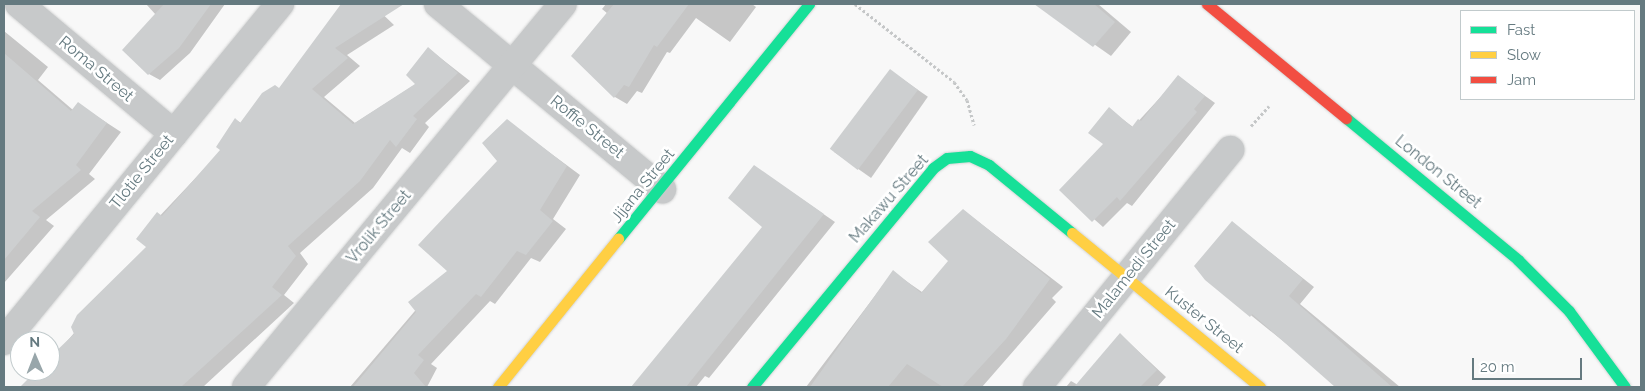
<!DOCTYPE html>
<style>
body{margin:0}
#map{position:relative;width:1645px;height:391px;overflow:hidden;background:#f8f8f8;font-family:Raleway,sans-serif}
div>[style]{position:absolute}
.shadow>*{inset:0;background:#0003;transform-origin:0 0}
.building>*{inset:0;background:#cdcfd0;transform-origin:0 0}
.path>*{height:3px;margin-top:-1.5px;transform-origin:0;background:repeating-linear-gradient(90deg,#c5c7c8 0 2.5px,transparent 0 5px)}
.roads{filter:drop-shadow(0 0 1px #d3d4d4) drop-shadow(0 0 1px #d3d4d4)}
.street>*{height:28px;margin:-14px;padding:0 14px;transform-origin:14px;border-radius:14px;background:#c7c9ca}
.fast>*{height:11px;margin:-5.5px;padding:0 5.5px;transform-origin:5.5px;border-radius:5.5px;background:#16e098}
.slow>*{height:11px;margin:-5.5px;padding:0 5.5px;transform-origin:5.5px;border-radius:5.5px;background:#ffcf43}
.jam>*{height:11px;margin:-5.5px;padding:0 5.5px;transform-origin:5.5px;border-radius:5.5px;background:#f24e42}
span{translate:-50% -50%;white-space:nowrap;text-align:center;line-height:1.15;-webkit-text-stroke:5px #fff;paint-order:stroke}
.street-label{font-size:16px;color:#657a80}
.frame{position:absolute;inset:0;border:5px solid #657a80;pointer-events:none}
.legend{position:absolute;left:1460px;top:10px;width:175px;height:90px;box-sizing:border-box;background:#fff;border:1px solid #c1cacc;margin:0;padding:6px 9px;list-style:none;font-size:15px;color:#657a80}
.legend li{display:flex;align-items:center;gap:10px;height:25px}
.legend b{width:25px;border:1px solid #c1cacc}
.north{position:absolute;left:10px;top:331px;width:50px;height:50px;box-sizing:border-box;background:#fff;border:1px solid #c1cacc;border-radius:50%;rotate:359deg;font-size:14px;font-weight:700;line-height:20px;text-align:center;color:#657a80}
.north::after{content:'';display:block;margin:auto;width:18px;height:22px;background:#98a6aa;clip-path:polygon(50% 0,100% 100%,50% 72%,0 100%)}
.scale{position:absolute;left:1472px;top:358px;width:110px;height:22px;box-sizing:border-box;border:2px solid #657a80;border-top:0;padding-left:6px;font-size:15px;line-height:18px;white-space:nowrap;color:#657a80;-webkit-text-stroke:4px #fff;paint-order:stroke}
</style>
<div id="map">
<div class="shadow">
<div style="clip-path:polygon(146px 4px,225px 4px,190px 53px,160px 80px,149px 74px,156px 15px)"></div>
<div style="clip-path:polygon(343px 4px,372px 4px,394px 25px,347px 55px,360px 66px,324px 97px,355px 123px,416px 84px,429px 49px,470px 81px,425px 123px,429px 127px,410px 153px,402px 148px,373px 188px,300px 253px,308px 264px,284px 295px,294px 303px,203px 387px,28px 385px,41px 371px,50px 371px,50px 361px,148px 247px,138px 239px,222px 150px,235px 119px,241px 123px,280px 88px)"></div>
<div style="clip-path:polygon(606px 4px,752px 4px,756px 7px,730px 42px,696px 18px,670px 53px,667px 52px,642px 93px,637px 91px,627px 104px,615px 97px,608px 14px,602px 9px)"></div>
<div style="clip-path:polygon(1043px 4px,1098px 4px,1131px 32px,1111px 56px,1041px 7px)"></div>
<div style="clip-path:polygon(4px 31px,48px 67px,38px 80px,73px 110px,78px 104px,121px 132px,89px 174px,95px 179px,46px 220px,54px 226px,4px 283px,4px 200px,9px 194px,4px 184px)"></div>
<div style="left:891px;top:71px;width:45px;height:99px;rotate:35deg"></div>
<div style="clip-path:polygon(1179px 77px,1215px 103px,1132px 206px,1127px 203px,1103px 227px,1061px 190px,1105px 144px,1109px 109px,1133px 127px)"></div>
<div style="clip-path:polygon(507px 121px,580px 175px,553px 219px,566px 229px,540px 262px,531px 258px,495px 304px,490px 301px,431px 364px,437px 368px,427px 387px,350px 387px,449px 271px,498px 161px)"></div>
<div style="clip-path:polygon(754px 166px,835px 222px,709px 378px,705px 376px,696px 387px,633px 387px,764px 227px)"></div>
<div style="clip-path:polygon(963px 210px,1063px 287px,1052px 298px,1056px 302px,982px 387px,806px 387px,893px 272px,922px 292px,950px 261px,930px 242px)"></div>
<div style="clip-path:polygon(1232px 222px,1314px 287px,1300px 304px,1400px 387px,1340px 387px,1206px 279px)"></div>
<div style="clip-path:polygon(1120px 334px,1166px 377px,1157px 387px,1066px 387px,1071px 381px,1078px 385px)"></div>
</div>
<div class="building">
<div style="clip-path:polygon(164px 4px,211px 4px,179px 48px,148px 75px,122px 50px)"></div>
<div style="clip-path:polygon(341px 4px,404px 4px,335px 48px,348px 58px,312px 89px,353px 124px,415px 84px,406px 75px,428px 47px,458px 73px,413px 116px,417px 119px,396px 147px,390px 140px,360px 181px,288px 246px,296px 256px,272px 287px,282px 295px,181px 387px,20px 387px,36px 371px,50px 371px,50px 357px,74px 334px,71px 327px,77px 315px,146px 247px,136px 239px,157px 212px,162px 216px,220px 150px,216px 147px,235px 118px,240px 123px,262px 93px,275px 85px,279px 88px)"></div>
<div style="clip-path:polygon(614px 4px,689px 4px,657px 47px,654px 45px,629px 87px,624px 85px,614px 98px,571px 56px)"></div>
<div style="clip-path:polygon(1034px 4px,1094px 4px,1115px 22px,1093px 47px)"></div>
<div style="clip-path:polygon(4px 53px,71px 111px,78px 102px,107px 123px,76px 165px,81px 170px,32px 211px,40px 217px,4px 260px)"></div>
<div style="left:890px;top:69px;width:35px;height:100px;rotate:37deg"></div>
<div style="clip-path:polygon(1178px 75px,1205px 96px,1194px 109px,1197px 112px,1120px 201px,1117px 197px,1092px 222px,1059px 190px,1103px 144px,1088px 133px,1109px 107px,1132px 127px,1138px 119px,1141px 121px)"></div>
<div style="clip-path:polygon(507px 119px,567px 166px,540px 210px,553px 221px,526px 255px,517px 251px,481px 297px,476px 294px,418px 355px,424px 360px,414px 373px,426px 387px,353px 387px,416px 312px,408px 302px,447px 271px,418px 245px,497px 161px,482px 143px)"></div>
<div style="clip-path:polygon(754px 165px,824px 214px,686px 387px,631px 387px,762px 227px,728px 198px)"></div>
<div style="clip-path:polygon(963px 209px,1050px 279px,1006px 339px,962px 387px,943px 387px,907px 364px,888px 387px,810px 387px,893px 270px,921px 293px,948px 261px,928px 242px)"></div>
<div style="clip-path:polygon(1232px 221px,1303px 279px,1289px 296px,1392px 387px,1335px 387px,1252px 314px,1250px 317px,1205px 280px,1194px 266px)"></div>
<div style="clip-path:polygon(1120px 333px,1157px 370px,1140px 387px,1074px 387px)"></div>
</div>
<div class="path">
<div style="left:855px;top:4px;width:126px;rotate:38.2deg"></div>
<div style="left:954px;top:82px;width:22px;rotate:54deg"></div>
<div style="left:967px;top:100px;width:26px;rotate:74deg"></div>
<div style="left:1251px;top:126px;width:27px;rotate:-48deg"></div>
</div>
<div class="roads">
<div class="street">
<div style="left:19px;top:4px;width:202px;rotate:40deg"></div>
<div style="left:438px;top:4px;width:291px;rotate:39.6deg"></div>
<div style="left:4px;top:341px;width:436px;rotate:-50.7deg"></div>
<div style="left:246px;top:387px;width:497px;rotate:-50.4deg"></div>
<div style="left:1037px;top:387px;width:306px;rotate:-50.8deg"></div>
</div>
<div class="fast">
<div style="left:1346px;top:118px;width:223px;rotate:39.5deg"></div>
<div style="left:1518px;top:260px;width:72px;rotate:45deg"></div>
<div style="left:1569px;top:311px;width:94px;rotate:53.6deg"></div>
<div style="left:618px;top:239px;width:303px;rotate:-50.9deg"></div>
<div style="left:752px;top:387px;width:284px;rotate:-50.4deg"></div>
<div style="left:933px;top:168px;width:17px;rotate:-36deg"></div>
<div style="left:947px;top:158px;width:23px;rotate:-5deg"></div>
<div style="left:970px;top:156px;width:21px;rotate:25deg"></div>
<div style="left:989px;top:165px;width:107px;rotate:39.3deg"></div>
</div>
<div class="slow">
<div style="left:1072px;top:233px;width:243px;rotate:39.3deg"></div>
<div style="left:498px;top:387px;width:191px;rotate:-51deg"></div>
</div>
<div class="jam">
<div style="left:1207px;top:4px;width:180px;rotate:39.4deg"></div>
</div>
</div>
<div class="street-label">
<span style="left:96px;top:69px;rotate:40deg">Roma Street</span>
<span style="left:587px;top:127px;rotate:39deg">Roffie Street</span>
<span style="left:142px;top:172px;rotate:-51deg">Tlotie Street</span>
<span style="left:1438px;top:172px;rotate:39deg">London Street</span>
<span style="left:643px;top:186px;rotate:-51deg">Jijana Street</span>
<span style="left:889px;top:199px;rotate:-49deg">Makawu Street</span>
<span style="left:379px;top:227px;rotate:-50deg">Vrolik Street</span>
<span style="left:1134px;top:269px;rotate:-51deg">Malamedi Street</span>
<span style="left:1204px;top:320px;rotate:39deg">Kuster Street</span>
</div>
<div class="frame"></div>
<ul class="legend">
<li><b style="height:6px;background:#16e098"></b>Fast</li>
<li><b style="height:6px;background:#ffcf43"></b>Slow</li>
<li><b style="height:6px;background:#f24e42"></b>Jam</li>
</ul>
<div class="north">N</div>
<div class="scale">20 m</div>
</div>
